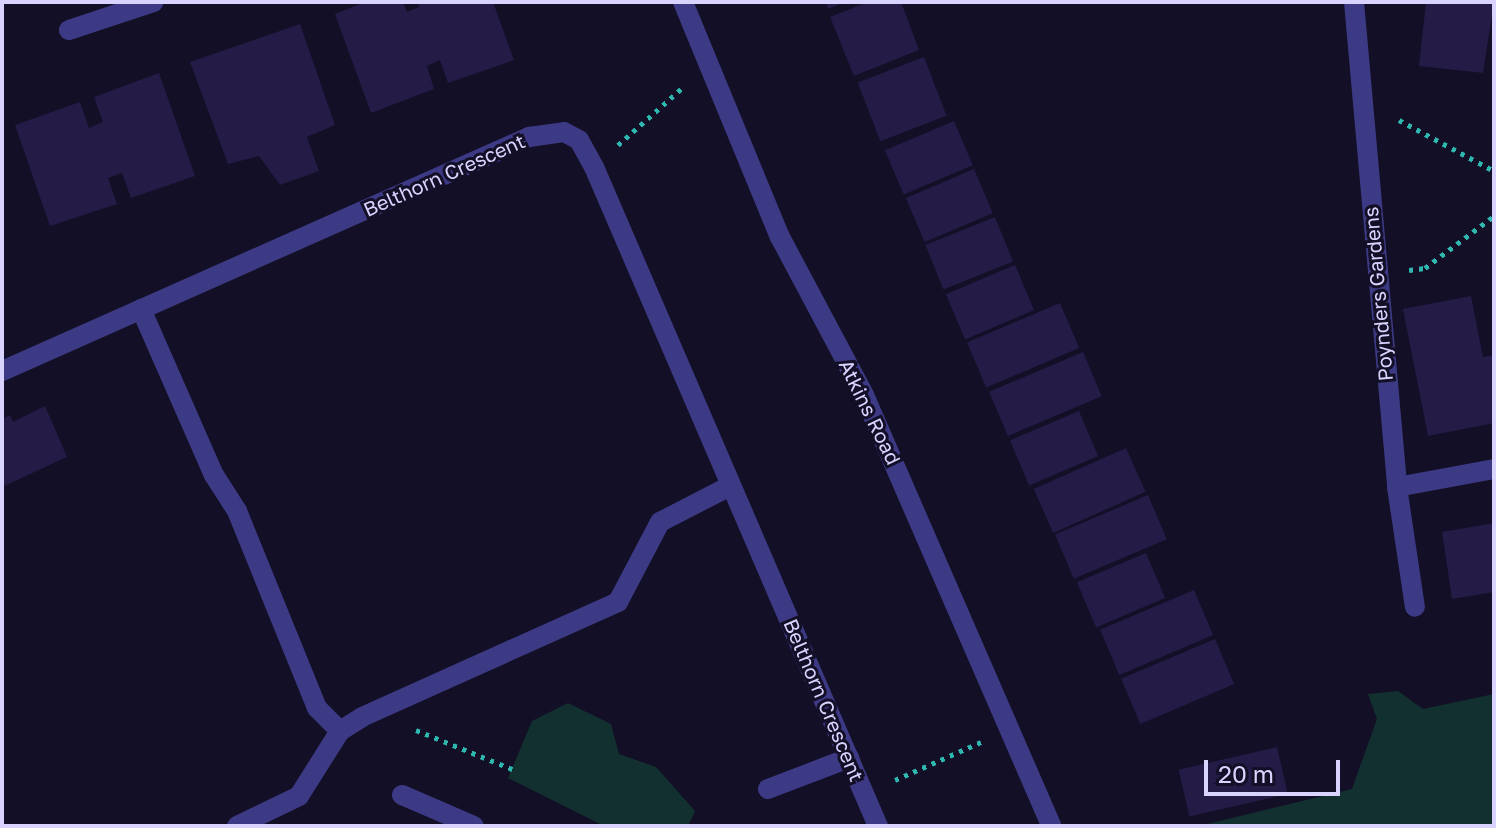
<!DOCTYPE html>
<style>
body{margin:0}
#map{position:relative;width:1496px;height:828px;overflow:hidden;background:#130f26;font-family:"Golos Text",sans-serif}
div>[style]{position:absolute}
.green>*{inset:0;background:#12302f}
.building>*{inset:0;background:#241b47;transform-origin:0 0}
.path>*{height:5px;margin-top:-2.5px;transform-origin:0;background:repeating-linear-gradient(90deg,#2fb8b0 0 4px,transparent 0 10px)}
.lane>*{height:20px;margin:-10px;padding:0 10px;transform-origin:10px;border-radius:10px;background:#3d3a85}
.street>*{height:20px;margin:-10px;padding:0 10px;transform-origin:10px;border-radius:10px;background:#3d3a85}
span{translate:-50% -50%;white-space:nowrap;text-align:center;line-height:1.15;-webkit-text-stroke:6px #130f26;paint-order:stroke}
.street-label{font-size:20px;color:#d9d4ff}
.frame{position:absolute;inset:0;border:4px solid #d9d4ff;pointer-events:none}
.scale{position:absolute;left:1204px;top:760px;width:136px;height:36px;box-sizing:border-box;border:4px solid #d9d4ff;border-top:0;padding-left:10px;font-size:24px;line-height:28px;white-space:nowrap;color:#d9d4ff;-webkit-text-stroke:6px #130f26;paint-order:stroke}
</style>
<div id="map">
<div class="green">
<div style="clip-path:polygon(1398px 691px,1423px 709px,1494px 694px,1494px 826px,1199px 826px,1352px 789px,1377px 719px,1368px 694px)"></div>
<div style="clip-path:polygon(568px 703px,611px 724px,619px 754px,656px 767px,695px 811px,688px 826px,604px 826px,508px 778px,532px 721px)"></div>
</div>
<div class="building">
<div style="clip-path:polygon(365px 2px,403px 2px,407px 12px,419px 7px,418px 2px,493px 2px,514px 60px,448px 83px,440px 60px,427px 66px,434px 89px,371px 113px,335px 14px)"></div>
<div style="clip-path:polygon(826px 2px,845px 2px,828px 9px)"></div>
<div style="clip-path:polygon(868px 2px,901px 2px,919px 50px,854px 76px,830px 17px)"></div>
<div style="clip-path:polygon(1426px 2px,1494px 2px,1483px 73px,1419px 66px)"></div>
<div style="clip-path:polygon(300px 24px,335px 125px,307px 137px,319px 171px,280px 185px,259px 156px,228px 164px,190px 62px)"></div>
<div style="left:924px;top:57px;width:63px;height:71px;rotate:69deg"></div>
<div style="clip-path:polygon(159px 73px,195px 176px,131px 198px,122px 173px,108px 178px,117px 204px,50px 226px,15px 125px,80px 102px,89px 128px,103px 122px,94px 97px)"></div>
<div style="left:954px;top:121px;width:48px;height:75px;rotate:67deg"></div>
<div style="left:974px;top:169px;width:48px;height:74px;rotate:67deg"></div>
<div style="left:995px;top:217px;width:48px;height:75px;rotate:68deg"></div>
<div style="left:1015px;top:265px;width:49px;height:75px;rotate:67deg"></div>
<div style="clip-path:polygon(1471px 296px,1483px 357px,1494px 355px,1494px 423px,1428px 436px,1403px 309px)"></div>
<div style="left:1060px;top:303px;width:49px;height:101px;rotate:67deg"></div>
<div style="left:1083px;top:352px;width:48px;height:102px;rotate:67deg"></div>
<div style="clip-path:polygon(45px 406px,67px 457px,2px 487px,2px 419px,10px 415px,13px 422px)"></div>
<div style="left:1079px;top:411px;width:49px;height:75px;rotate:67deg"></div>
<div style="left:1126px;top:448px;width:48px;height:101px;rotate:66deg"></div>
<div style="left:1148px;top:495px;width:48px;height:101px;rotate:67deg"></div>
<div style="clip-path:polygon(1494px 523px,1494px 592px,1452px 599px,1442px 532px)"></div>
<div style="left:1146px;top:553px;width:49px;height:75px;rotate:67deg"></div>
<div style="left:1194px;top:590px;width:49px;height:102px;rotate:67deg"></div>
<div style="left:1215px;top:639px;width:49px;height:102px;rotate:67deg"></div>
<div style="left:1277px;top:747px;width:48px;height:101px;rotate:77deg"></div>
</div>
<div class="path">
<div style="left:1399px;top:120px;width:108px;rotate:28.2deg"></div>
<div style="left:618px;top:145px;width:86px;rotate:-41.7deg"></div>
<div style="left:1409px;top:270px;width:16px;rotate:-7deg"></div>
<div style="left:1425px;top:268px;width:86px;rotate:-37deg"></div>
<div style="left:416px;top:730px;width:104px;rotate:22.1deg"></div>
<div style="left:895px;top:780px;width:94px;rotate:-23.8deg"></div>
</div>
<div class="lane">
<div style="left:1397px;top:487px;width:121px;rotate:81.5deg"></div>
<div style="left:768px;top:789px;width:87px;rotate:-20.9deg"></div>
</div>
<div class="street">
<div style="left:683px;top:2px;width:254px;rotate:67.6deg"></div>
<div style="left:780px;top:237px;width:179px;rotate:62deg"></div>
<div style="left:864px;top:395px;width:470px;rotate:66.5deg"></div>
<div style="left:1354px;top:2px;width:487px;rotate:84.9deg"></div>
<div style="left:1397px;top:487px;width:99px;rotate:-10.5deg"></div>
<div style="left:69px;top:30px;width:89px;rotate:-18.4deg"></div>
<div style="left:141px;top:309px;width:181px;rotate:66.3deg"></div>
<div style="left:214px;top:475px;width:43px;rotate:57.4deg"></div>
<div style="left:237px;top:511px;width:213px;rotate:67.9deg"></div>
<div style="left:317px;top:708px;width:33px;rotate:45deg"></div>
<div style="left:2px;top:371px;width:577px;rotate:-23.94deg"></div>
<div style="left:529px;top:137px;width:35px;rotate:-8deg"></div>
<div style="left:564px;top:132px;width:17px;rotate:28deg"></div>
<div style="left:579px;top:140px;width:31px;rotate:61deg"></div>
<div style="left:594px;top:167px;width:718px;rotate:66.69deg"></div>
<div style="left:402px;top:795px;width:78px;rotate:23.3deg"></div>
<div style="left:237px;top:826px;width:69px;rotate:-25.8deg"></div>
<div style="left:299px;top:796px;width:77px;rotate:-57.8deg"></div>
<div style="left:340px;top:731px;width:26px;rotate:-32deg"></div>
<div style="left:362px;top:717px;width:281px;rotate:-24.2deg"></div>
<div style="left:618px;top:602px;width:90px;rotate:-62.3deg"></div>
<div style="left:660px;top:522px;width:76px;rotate:-27.2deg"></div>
</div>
<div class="street-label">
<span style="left:444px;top:175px;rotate:-24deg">Belthorn Crescent</span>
<span style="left:1378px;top:294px;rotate:-95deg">Poynders Gardens</span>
<span style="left:870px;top:412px;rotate:64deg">Atkins Road</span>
<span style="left:824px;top:700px;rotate:67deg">Belthorn Crescent</span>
</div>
<div class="frame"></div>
<div class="scale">20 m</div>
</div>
